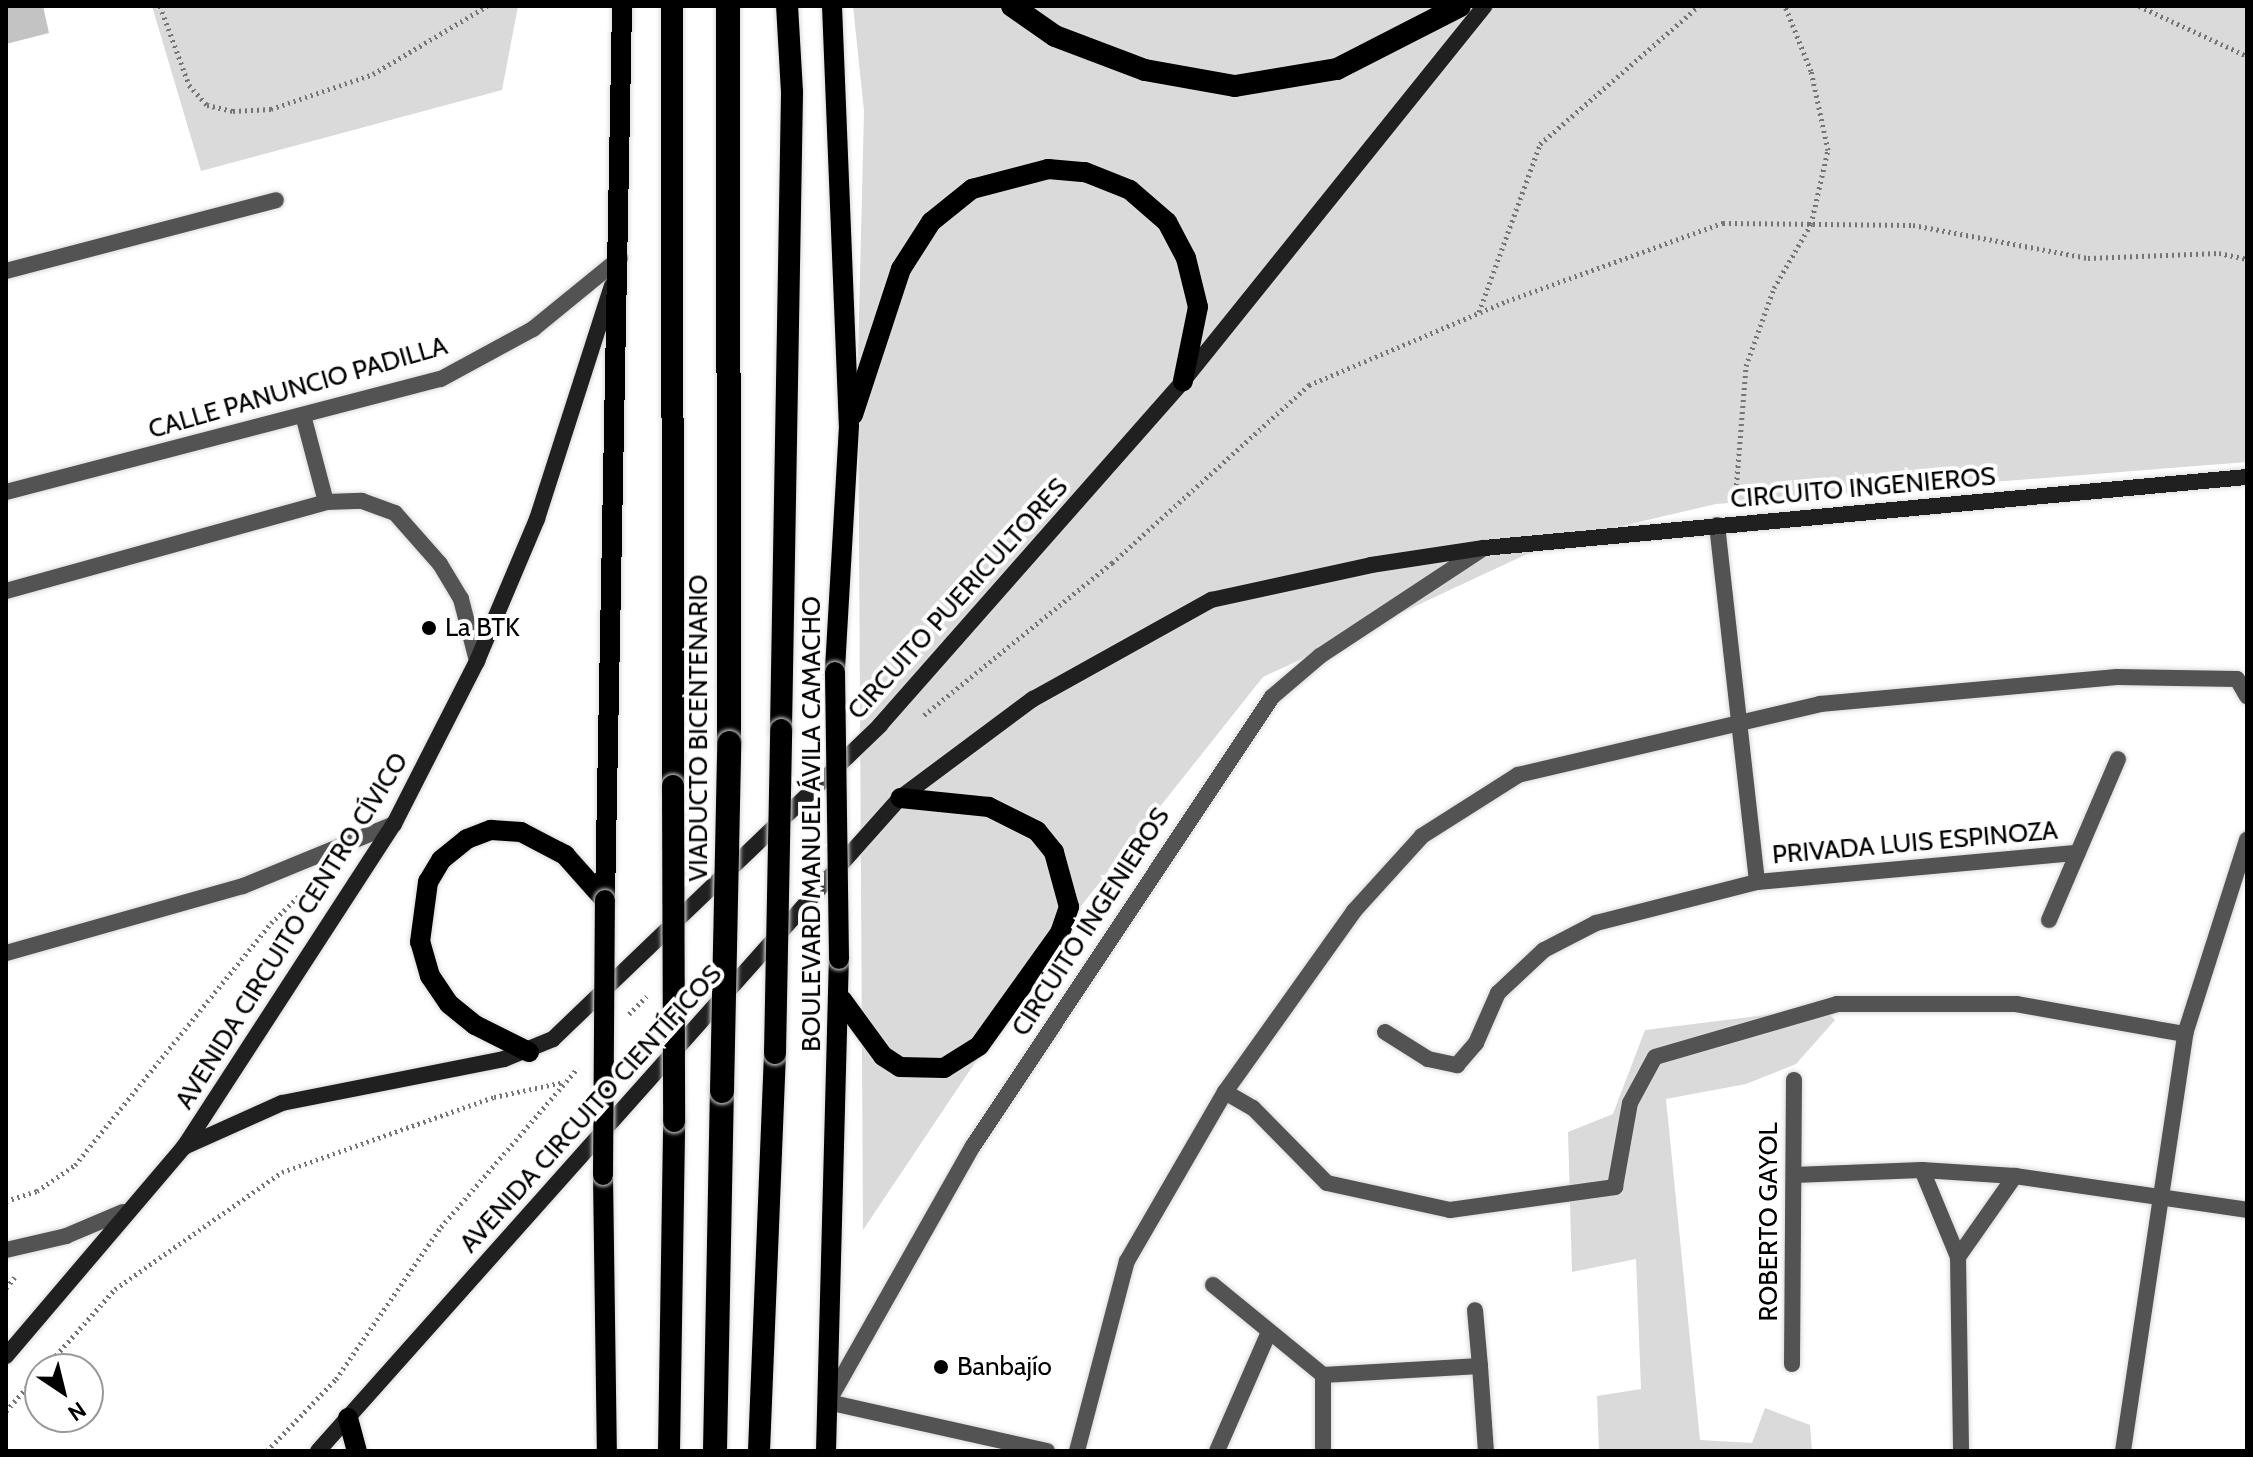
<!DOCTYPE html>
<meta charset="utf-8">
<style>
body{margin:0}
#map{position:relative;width:2253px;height:1457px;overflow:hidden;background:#fff;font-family:Cabin,sans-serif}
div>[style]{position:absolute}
.green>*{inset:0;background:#dadada}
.building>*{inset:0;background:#c3c3c3}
.path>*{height:5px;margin-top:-2.5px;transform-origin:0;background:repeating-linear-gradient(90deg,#757575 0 2px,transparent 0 6px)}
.roads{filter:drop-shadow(0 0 2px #dbdbdb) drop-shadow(0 0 2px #dbdbdb)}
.service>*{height:16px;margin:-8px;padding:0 8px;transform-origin:8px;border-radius:8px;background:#535353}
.pedestrian>*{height:16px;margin:-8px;padding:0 8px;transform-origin:8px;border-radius:8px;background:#535353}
.minor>*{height:16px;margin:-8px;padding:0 8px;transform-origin:8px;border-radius:8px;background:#535353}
.secondary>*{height:16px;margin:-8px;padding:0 8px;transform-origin:8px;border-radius:8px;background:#202020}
.primary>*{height:20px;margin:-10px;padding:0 10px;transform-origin:10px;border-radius:10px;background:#000}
.trunk>*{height:22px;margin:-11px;padding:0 11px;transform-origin:11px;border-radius:11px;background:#000}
.motorway>*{height:24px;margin:-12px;padding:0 12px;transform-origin:12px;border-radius:12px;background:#000}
.bridges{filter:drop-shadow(0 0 2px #dbdbdb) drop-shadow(0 0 2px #dbdbdb)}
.primary-bridge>*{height:20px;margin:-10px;padding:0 10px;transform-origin:10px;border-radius:10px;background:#000}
.trunk-bridge>*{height:22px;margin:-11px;padding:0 11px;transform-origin:11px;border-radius:11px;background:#000}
.motorway-bridge>*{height:24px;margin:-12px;padding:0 12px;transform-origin:12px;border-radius:12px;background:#000}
.dots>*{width:22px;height:22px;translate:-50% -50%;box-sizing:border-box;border:4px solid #fff;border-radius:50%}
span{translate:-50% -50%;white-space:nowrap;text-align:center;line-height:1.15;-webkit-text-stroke:8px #fff;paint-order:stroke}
.street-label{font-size:26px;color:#000}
.poi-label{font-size:26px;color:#000}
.left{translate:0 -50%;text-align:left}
.frame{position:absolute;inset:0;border:8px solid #000;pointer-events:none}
.north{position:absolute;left:24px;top:1353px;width:80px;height:80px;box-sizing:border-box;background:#fff;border:2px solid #999;border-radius:50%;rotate:145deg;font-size:22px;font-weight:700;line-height:32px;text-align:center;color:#000}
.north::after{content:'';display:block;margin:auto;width:28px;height:36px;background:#000;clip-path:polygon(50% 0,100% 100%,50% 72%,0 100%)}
</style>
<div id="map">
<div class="green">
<div style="clip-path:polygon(152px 6px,518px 6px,502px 90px,201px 171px)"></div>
<div style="clip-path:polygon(853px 6px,2247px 6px,2247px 462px,1716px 504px,1553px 542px,1263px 677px,1073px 916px,863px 1230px,858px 359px,864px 111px)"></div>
<div style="clip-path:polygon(1823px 1008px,1835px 1020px,1796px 1064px,1746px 1084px,1666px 1099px,1700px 1440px,1752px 1443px,1765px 1408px,1810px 1425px,1812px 1451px,1599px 1451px,1597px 1396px,1641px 1389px,1636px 1259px,1572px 1272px,1568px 1132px,1613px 1114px,1645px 1030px)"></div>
</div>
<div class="building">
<div style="clip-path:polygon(6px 6px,43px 6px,49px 33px,6px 44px)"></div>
</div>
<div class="path">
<div style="left:160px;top:6px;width:84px;rotate:69.8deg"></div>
<div style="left:189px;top:85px;width:27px;rotate:48deg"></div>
<div style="left:207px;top:105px;width:27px;rotate:13deg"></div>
<div style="left:233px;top:111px;width:38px;rotate:-3deg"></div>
<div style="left:271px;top:109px;width:108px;rotate:-18.9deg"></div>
<div style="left:373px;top:74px;width:133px;rotate:-30.8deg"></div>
<div style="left:2139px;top:6px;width:119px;rotate:24.8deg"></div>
<div style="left:1479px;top:312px;width:179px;rotate:-70deg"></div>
<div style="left:1540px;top:144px;width:211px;rotate:-41deg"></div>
<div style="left:1735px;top:503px;width:137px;rotate:-85.4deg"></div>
<div style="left:1746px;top:366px;width:83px;rotate:-70.3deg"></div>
<div style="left:1774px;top:288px;width:74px;rotate:-60deg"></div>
<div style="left:1811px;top:224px;width:76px;rotate:-77.1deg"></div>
<div style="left:1828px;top:150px;width:81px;rotate:-102.1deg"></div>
<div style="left:1811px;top:71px;width:70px;rotate:-111.8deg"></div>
<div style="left:924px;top:715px;width:242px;rotate:-39deg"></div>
<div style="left:1112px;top:563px;width:266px;rotate:-42.1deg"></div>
<div style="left:1309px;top:385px;width:215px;rotate:-23deg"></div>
<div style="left:1507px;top:301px;width:230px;rotate:-19.9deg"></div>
<div style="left:1723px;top:223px;width:190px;rotate:0.6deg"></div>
<div style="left:1913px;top:225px;width:178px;rotate:10.7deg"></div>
<div style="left:2088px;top:258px;width:131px;rotate:-2.2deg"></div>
<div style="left:2219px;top:253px;width:29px;rotate:12deg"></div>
<div style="left:629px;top:1014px;width:25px;rotate:-45deg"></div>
<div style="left:6px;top:1201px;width:33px;rotate:-18deg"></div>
<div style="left:37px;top:1191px;width:46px;rotate:-34.4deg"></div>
<div style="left:75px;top:1165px;width:311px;rotate:-51deg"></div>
<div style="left:271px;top:923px;width:52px;rotate:-44.2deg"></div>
<div style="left:6px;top:1288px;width:14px;rotate:-51deg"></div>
<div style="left:44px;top:1369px;width:107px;rotate:-48.4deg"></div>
<div style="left:115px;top:1289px;width:204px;rotate:-35deg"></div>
<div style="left:282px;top:1172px;width:225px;rotate:-19.5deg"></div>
<div style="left:494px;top:1097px;width:72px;rotate:-12.1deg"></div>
<div style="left:6px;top:1411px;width:51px;rotate:-48.2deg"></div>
<div style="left:267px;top:1451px;width:100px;rotate:-46.2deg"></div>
<div style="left:336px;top:1379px;width:185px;rotate:-55.4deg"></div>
<div style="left:441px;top:1227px;width:210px;rotate:-49.3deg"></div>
</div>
<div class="roads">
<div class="service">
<div style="left:6px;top:271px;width:279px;rotate:-14.7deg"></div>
</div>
<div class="pedestrian">
<div style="left:1225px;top:1092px;width:32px;rotate:30deg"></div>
<div style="left:1253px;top:1108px;width:105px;rotate:45.4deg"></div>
<div style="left:1327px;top:1183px;width:126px;rotate:12.4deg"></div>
<div style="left:1450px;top:1210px;width:167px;rotate:-7.9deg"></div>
<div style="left:1615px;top:1187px;width:85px;rotate:-79.9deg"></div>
<div style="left:1630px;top:1103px;width:52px;rotate:-61.5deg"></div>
<div style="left:1655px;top:1057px;width:190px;rotate:-16.2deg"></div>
<div style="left:1837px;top:1004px;width:179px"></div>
<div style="left:2016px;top:1004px;width:172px;rotate:10.1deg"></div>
<div style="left:1480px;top:1366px;width:85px;rotate:86deg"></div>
<div style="left:1077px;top:1451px;width:196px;rotate:-75.3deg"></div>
<div style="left:1127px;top:1261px;width:195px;rotate:-59.9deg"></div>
<div style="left:1225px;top:1092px;width:222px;rotate:-54.5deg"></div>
<div style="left:1354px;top:911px;width:101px;rotate:-47.8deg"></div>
<div style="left:1422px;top:836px;width:114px;rotate:-32.4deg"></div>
<div style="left:1518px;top:775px;width:310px;rotate:-13.2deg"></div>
<div style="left:1820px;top:704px;width:298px;rotate:-5.2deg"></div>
<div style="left:2117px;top:677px;width:120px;rotate:1deg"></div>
<div style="left:2237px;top:679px;width:20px;rotate:60deg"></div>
<div style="left:2123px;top:1451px;width:422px;rotate:-81.5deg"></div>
<div style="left:2185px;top:1034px;width:204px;rotate:-72.3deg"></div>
</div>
<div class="minor">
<div style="left:303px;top:415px;width:90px;rotate:75.2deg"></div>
<div style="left:6px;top:492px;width:449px;rotate:-14.6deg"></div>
<div style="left:441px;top:379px;width:105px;rotate:-28.5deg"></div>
<div style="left:533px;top:329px;width:112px;rotate:-39.2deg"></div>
<div style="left:1717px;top:525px;width:359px;rotate:83.6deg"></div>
<div style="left:6px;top:591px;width:332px;rotate:-15.5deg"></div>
<div style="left:326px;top:502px;width:36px;rotate:-2deg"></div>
<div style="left:362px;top:501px;width:35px;rotate:20deg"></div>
<div style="left:395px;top:513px;width:68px;rotate:48.6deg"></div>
<div style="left:440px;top:564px;width:41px;rotate:59deg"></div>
<div style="left:461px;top:599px;width:64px;rotate:75.5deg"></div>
<div style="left:2049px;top:920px;width:175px;rotate:-66.8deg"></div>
<div style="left:6px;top:953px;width:246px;rotate:-15.8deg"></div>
<div style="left:243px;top:886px;width:163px;rotate:-22.3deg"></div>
<div style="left:1385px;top:1032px;width:51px;rotate:32.1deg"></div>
<div style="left:1428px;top:1059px;width:30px;rotate:12deg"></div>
<div style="left:1457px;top:1065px;width:29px;rotate:-49deg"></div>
<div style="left:1476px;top:1043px;width:55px;rotate:-66.3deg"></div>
<div style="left:1498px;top:993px;width:63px;rotate:-43.1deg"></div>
<div style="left:1544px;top:950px;width:59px;rotate:-27.4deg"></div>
<div style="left:1596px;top:923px;width:166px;rotate:-14.3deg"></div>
<div style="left:1757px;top:882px;width:322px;rotate:-5.2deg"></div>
<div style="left:1922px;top:1170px;width:94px;rotate:67.5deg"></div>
<div style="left:1958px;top:1257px;width:194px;rotate:89.1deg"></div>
<div style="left:1794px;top:1175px;width:128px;rotate:-2.2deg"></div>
<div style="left:1922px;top:1170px;width:93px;rotate:3.7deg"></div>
<div style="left:2015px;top:1176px;width:234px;rotate:8.3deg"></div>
<div style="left:6px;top:1250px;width:62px;rotate:-13.1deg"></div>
<div style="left:66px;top:1236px;width:62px;rotate:-22.8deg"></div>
<div style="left:1958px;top:1257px;width:99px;rotate:-54.9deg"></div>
<div style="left:1213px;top:1285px;width:142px;rotate:39.3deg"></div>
<div style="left:1323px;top:1375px;width:157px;rotate:-3.3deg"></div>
<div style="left:1480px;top:1366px;width:56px;rotate:-95.1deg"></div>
<div style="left:1792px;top:1364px;width:284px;rotate:-89.6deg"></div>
<div style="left:1323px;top:1375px;width:76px;rotate:90deg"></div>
<div style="left:1047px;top:1451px;width:224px;rotate:-167.4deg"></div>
<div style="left:828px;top:1402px;width:294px;rotate:-60.5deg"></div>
<div style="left:973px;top:1146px;width:539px;rotate:-56.34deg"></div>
<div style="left:1272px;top:697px;width:63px;rotate:-40.5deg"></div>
<div style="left:1320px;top:656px;width:196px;rotate:-33.4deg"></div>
<div style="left:1217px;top:1451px;width:128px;rotate:-66.4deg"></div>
</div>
<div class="secondary">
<div style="left:184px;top:1147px;width:107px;rotate:-24.2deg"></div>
<div style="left:282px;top:1103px;width:226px;rotate:-11.2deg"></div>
<div style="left:504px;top:1059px;width:53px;rotate:-22.2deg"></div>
<div style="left:553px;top:1039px;width:453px;rotate:-43.8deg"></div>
<div style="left:880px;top:725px;width:458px;rotate:-48.6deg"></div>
<div style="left:1183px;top:381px;width:481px;rotate:-51.2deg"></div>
<div style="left:6px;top:1356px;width:275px;rotate:-49.6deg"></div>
<div style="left:184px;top:1147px;width:385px;rotate:-57deg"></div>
<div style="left:394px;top:824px;width:183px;rotate:-63deg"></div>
<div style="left:477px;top:661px;width:154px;rotate:-67.1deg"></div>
<div style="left:537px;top:519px;width:245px;rotate:-72.2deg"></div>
<div style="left:318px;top:1451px;width:875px;rotate:-48.29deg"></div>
<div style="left:900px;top:798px;width:166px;rotate:-36.7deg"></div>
<div style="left:1033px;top:699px;width:204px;rotate:-29.1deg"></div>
<div style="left:1211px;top:600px;width:164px;rotate:-12.3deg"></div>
<div style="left:1371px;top:565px;width:114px;rotate:-8.6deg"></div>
<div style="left:1484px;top:548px;width:766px;rotate:-5.32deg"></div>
</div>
<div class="primary">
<div style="left:832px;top:6px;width:420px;rotate:87.7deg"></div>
<div style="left:849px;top:426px;width:246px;rotate:93.3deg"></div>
<div style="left:853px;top:415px;width:154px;rotate:-71.8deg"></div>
<div style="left:901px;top:269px;width:56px;rotate:-57.4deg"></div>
<div style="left:931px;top:222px;width:53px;rotate:-38.8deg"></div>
<div style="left:972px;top:189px;width:79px;rotate:-14.7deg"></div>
<div style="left:1048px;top:169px;width:37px;rotate:5deg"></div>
<div style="left:1085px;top:172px;width:48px;rotate:21.8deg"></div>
<div style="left:1130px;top:190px;width:49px;rotate:40.9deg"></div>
<div style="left:1167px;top:222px;width:41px;rotate:62.2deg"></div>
<div style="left:1186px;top:258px;width:50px;rotate:76.2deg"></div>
<div style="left:1198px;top:307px;width:76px;rotate:101.5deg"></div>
<div style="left:605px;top:900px;width:894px;rotate:-88.91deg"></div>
<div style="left:842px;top:1000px;width:69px;rotate:53.8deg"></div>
<div style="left:883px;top:1056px;width:20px;rotate:33deg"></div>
<div style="left:900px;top:1067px;width:44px;rotate:1.3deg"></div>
<div style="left:944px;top:1068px;width:41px;rotate:-32.2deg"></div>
<div style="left:979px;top:1046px;width:139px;rotate:-54.4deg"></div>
<div style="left:1060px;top:933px;width:28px;rotate:-71deg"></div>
<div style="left:1069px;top:907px;width:57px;rotate:-105.3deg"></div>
<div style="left:1054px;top:852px;width:27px;rotate:-129deg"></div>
<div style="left:1037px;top:831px;width:54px;rotate:-153.4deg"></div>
<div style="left:989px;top:807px;width:89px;rotate:-174.2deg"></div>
<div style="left:529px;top:1052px;width:60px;rotate:-153.4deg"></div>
<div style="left:475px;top:1025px;width:33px;rotate:-141deg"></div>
<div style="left:449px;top:1004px;width:34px;rotate:-124deg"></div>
<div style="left:430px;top:976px;width:35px;rotate:-106deg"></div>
<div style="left:420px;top:942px;width:61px;rotate:-82.4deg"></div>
<div style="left:428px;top:882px;width:26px;rotate:-59deg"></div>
<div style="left:441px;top:860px;width:33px;rotate:-39deg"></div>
<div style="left:467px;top:839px;width:26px;rotate:-21deg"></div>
<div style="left:491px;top:830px;width:30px;rotate:4deg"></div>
<div style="left:521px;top:832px;width:50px;rotate:27.6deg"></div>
<div style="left:565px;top:855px;width:60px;rotate:48.4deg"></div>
<div style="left:603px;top:1175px;width:276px;rotate:89.2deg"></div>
<div style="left:348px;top:1418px;width:34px;rotate:75deg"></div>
<div style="left:826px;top:1451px;width:492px;rotate:-88.5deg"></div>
</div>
<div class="trunk">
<div style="left:672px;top:6px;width:780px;rotate:89.93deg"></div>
<div style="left:1012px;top:6px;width:52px;rotate:34.9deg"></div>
<div style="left:1055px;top:36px;width:96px;rotate:20.7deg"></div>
<div style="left:1145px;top:70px;width:91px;rotate:10.1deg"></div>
<div style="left:1235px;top:86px;width:103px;rotate:-9.5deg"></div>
<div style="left:1337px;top:69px;width:138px;rotate:-27.1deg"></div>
<div style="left:781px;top:730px;width:638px;rotate:-89.01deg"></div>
<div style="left:792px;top:92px;width:86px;rotate:-93.3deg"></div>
<div style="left:669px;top:1451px;width:330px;rotate:-89.1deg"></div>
<div style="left:759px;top:1451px;width:398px;rotate:-87.7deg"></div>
</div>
<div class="motorway">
<div style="left:728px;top:6px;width:737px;rotate:89.92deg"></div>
<div style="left:715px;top:1451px;width:360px;rotate:-88.9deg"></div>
</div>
</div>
<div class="bridges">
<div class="primary-bridge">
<div style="left:835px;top:672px;width:287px;rotate:89.2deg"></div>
<div style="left:603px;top:1175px;width:275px;rotate:-89.6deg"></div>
</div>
<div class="trunk-bridge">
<div style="left:673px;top:786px;width:335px;rotate:89.8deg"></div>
<div style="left:775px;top:1053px;width:323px;rotate:-88.9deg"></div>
</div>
<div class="motorway-bridge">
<div style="left:722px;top:1091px;width:348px;rotate:-88.8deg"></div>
</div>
</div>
<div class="dots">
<div style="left:429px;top:628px;background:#000"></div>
<div style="left:941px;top:1367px;background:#000"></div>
</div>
<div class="street-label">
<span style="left:298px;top:388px;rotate:-16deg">CALLE PANUNCIO PADILLA</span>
<span style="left:1863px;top:488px;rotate:-5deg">CIRCUITO INGENIEROS</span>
<span style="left:958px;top:599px;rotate:-48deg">CIRCUITO PUERICULTORES</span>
<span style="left:699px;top:728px;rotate:-90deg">VIADUCTO BICENTENARIO</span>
<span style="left:812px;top:824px;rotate:-90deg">BOULEVARD MANUEL ÁVILA CAMACHO</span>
<span style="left:1915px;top:843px;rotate:-5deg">PRIVADA LUIS ESPINOZA</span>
<span style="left:1091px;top:922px;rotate:-57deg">CIRCUITO INGENIEROS</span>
<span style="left:292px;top:931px;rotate:-58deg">AVENIDA CIRCUITO CENTRO CÍVICO</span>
<span style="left:591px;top:1109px;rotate:-48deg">AVENIDA CIRCUITO CIENTÍFICOS</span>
<span style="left:1769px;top:1222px;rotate:-90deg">ROBERTO GAYOL</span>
</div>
<div class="poi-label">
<span class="left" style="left:445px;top:628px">La BTK</span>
<span class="left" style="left:957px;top:1367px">Banbajío</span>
</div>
<div class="frame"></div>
<div class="north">N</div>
</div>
